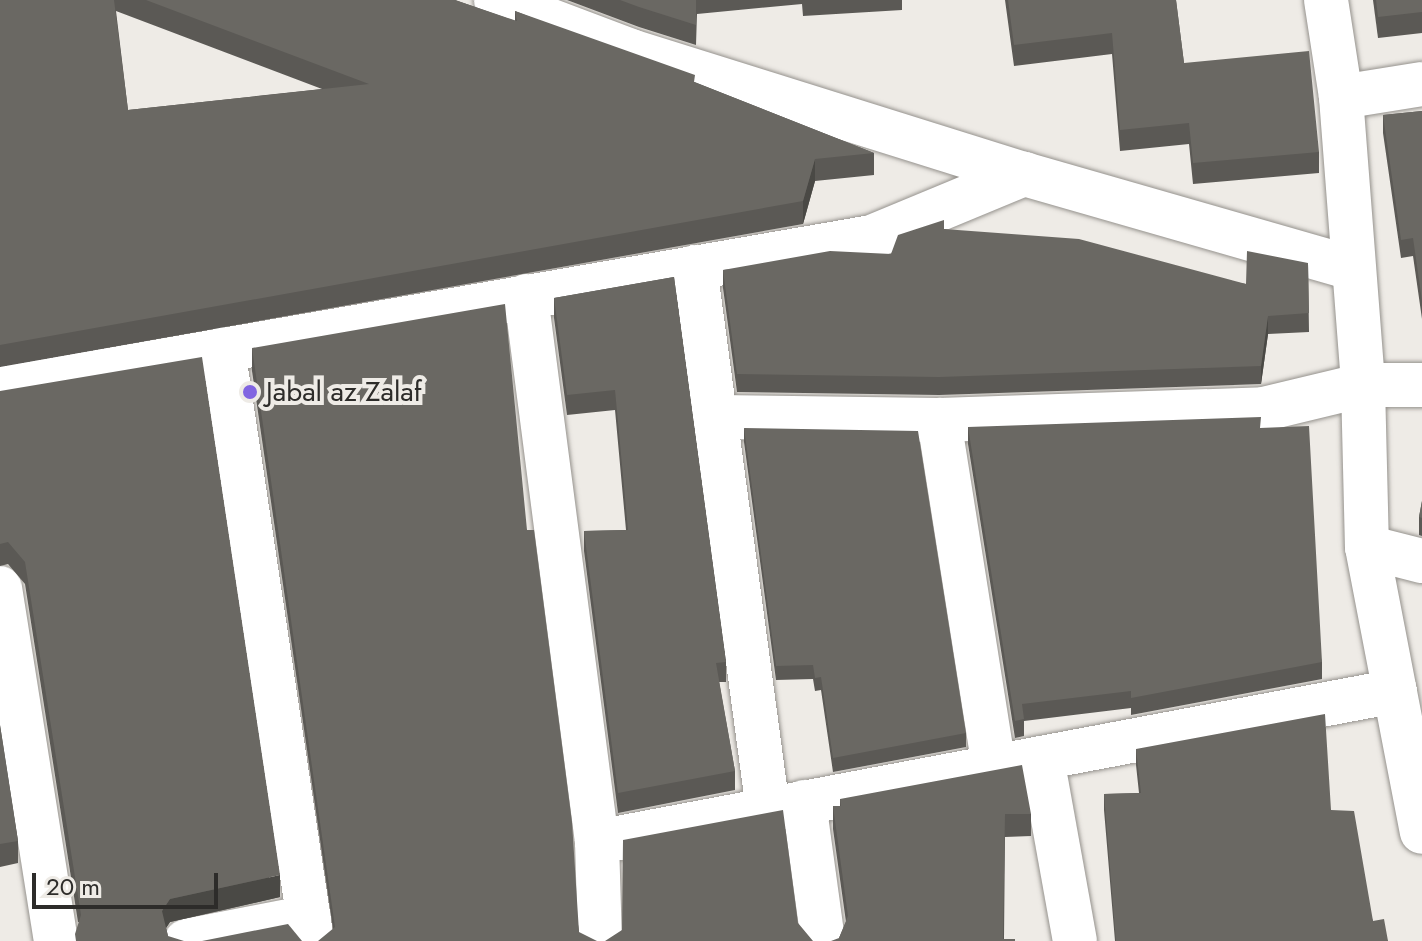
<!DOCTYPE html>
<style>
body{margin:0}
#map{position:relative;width:1422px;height:941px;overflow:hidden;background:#eeebe6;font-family:Jost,sans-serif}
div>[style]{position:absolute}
.roads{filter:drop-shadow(0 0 2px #95928d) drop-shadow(0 0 2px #95928d)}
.street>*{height:44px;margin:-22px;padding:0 22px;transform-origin:22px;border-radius:22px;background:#fff}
.wall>*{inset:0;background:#5b5955}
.shaded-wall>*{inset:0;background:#4a4945}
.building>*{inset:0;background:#6a6863}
.dots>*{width:22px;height:22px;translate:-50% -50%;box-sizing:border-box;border:4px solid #eeebe6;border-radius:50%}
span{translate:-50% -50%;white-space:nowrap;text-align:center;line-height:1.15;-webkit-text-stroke:8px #eeebe6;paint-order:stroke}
.poi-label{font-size:28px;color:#2d2c2a}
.left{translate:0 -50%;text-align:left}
.scale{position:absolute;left:32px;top:873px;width:186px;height:36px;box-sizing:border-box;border:4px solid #2d2c2a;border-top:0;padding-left:10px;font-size:24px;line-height:28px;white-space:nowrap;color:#2d2c2a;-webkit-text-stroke:6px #eeebe6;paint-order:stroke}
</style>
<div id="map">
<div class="roads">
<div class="street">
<div style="left:496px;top:0;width:144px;rotate:20.7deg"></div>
<div style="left:631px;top:51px;width:412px;rotate:17.4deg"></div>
<div style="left:1024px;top:174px;width:341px;rotate:16deg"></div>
<div style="left:1326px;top:0;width:98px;rotate:81.2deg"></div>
<div style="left:1341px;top:97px;width:289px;rotate:85.6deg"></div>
<div style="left:1363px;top:385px;width:162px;rotate:88.6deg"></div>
<div style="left:1367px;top:547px;width:290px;rotate:79.1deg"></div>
<div style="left:1341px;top:97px;width:82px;rotate:-9.1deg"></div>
<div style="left:695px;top:267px;width:548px;rotate:82.34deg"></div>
<div style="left:526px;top:296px;width:551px;rotate:82.59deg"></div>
<div style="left:597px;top:842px;width:99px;rotate:88.3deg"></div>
<div style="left:223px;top:349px;width:599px;rotate:81.45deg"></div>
<div style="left:0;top:389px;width:885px;rotate:-9.89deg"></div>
<div style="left:872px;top:237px;width:165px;rotate:-22.5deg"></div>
<div style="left:719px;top:417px;width:220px;rotate:0.8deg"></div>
<div style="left:939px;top:420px;width:325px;rotate:-1.9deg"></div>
<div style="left:1264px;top:409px;width:102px;rotate:-13.6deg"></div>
<div style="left:1363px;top:385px;width:59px"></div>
<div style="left:939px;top:420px;width:351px;rotate:81deg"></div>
<div style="left:1367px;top:547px;width:57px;rotate:14.3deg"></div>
<div style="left:0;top:588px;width:357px;rotate:81deg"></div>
<div style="left:1042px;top:758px;width:186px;rotate:79.8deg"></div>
<div style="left:804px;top:802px;width:140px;rotate:82.2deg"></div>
<div style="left:597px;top:842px;width:812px;rotate:-10.71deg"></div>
<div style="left:186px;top:941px;width:125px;rotate:-11deg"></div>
</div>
</div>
<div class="wall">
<div style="clip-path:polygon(evenodd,0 0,455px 0,515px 21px,515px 11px,874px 153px,874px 175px,815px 181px,803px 224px,0 367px,0 0,116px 11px,322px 89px,128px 110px,116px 11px)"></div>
<div style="clip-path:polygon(567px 0,902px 0,902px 10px,803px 16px,802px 4px,697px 14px,696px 45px,639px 27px)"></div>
<div style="clip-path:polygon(1005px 0,1176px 0,1184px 63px,1319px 152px,1319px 173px,1193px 184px,1189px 144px,1120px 151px,1112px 54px,1014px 66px)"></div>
<div style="clip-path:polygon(1373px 0,1422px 0,1422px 33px,1378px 38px)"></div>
<div style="clip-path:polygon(1422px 111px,1422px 319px,1413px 256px,1401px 258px,1383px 133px,1383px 115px)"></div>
<div style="clip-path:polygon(944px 229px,1246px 284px,1308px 263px,1309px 332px,1268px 334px,1261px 384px,939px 395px,737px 392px,723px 288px,723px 270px,891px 254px)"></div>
<div style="clip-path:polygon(674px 277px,726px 662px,726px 682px,719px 682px,735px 771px,735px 790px,618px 813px,584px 551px,584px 531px,626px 530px,615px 410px,567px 415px,554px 318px,554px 298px)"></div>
<div style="clip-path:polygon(252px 348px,527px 530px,579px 932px,333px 929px,252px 371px)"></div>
<div style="clip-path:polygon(0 391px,280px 897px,170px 922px,166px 928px,168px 936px,78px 922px,25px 584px,8px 564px,0 566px)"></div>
<div style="clip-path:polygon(968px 427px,1261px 428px,1322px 662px,1322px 679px,1131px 715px,1131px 708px,1024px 721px,1024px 736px,1015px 738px,968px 444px)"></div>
<div style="clip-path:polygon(744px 428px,966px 733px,966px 747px,833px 772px,821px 690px,815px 691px,813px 679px,776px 680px,744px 442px)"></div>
<div style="clip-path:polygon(1422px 501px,1422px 536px,1419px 535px,1419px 517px)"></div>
<div style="clip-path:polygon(0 725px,18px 841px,18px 863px,0 867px)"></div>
<div style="clip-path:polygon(1136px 749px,1331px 810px,1373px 921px,1388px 941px,1115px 941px,1104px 810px,1104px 794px,1139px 793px,1136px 765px)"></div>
<div style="clip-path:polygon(840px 799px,1031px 814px,1031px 836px,1005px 837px,1004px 939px,839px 938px,846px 922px,833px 829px,833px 806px,840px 806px)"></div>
</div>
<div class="shaded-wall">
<div style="clip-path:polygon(815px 159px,815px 181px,803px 224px,803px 201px)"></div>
<div style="clip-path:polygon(1268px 316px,1268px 334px,1261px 384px,1261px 366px)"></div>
<div style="clip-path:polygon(280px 875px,280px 897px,170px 922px,162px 934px,162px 911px,170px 899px)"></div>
</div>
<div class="building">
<div style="clip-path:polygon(0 0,114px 0,128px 110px,369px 84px,146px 0,455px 0,517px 21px,515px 11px,695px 75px,694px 82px,874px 153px,815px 159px,803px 201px,0 345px)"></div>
<div style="clip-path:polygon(620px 0,696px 0,696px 25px,639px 7px)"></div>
<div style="clip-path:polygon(1008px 0,1176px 0,1184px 63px,1309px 51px,1319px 152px,1193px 163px,1189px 123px,1120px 130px,1112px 33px,1014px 45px)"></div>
<div style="clip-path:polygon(1376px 0,1422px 0,1422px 12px,1378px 17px)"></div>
<div style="clip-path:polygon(1422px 111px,1422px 301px,1413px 238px,1401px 240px,1383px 115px)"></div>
<div style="clip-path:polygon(944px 220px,944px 229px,1079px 239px,1246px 284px,1247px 251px,1308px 263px,1309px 313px,1268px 316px,1261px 366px,939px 377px,737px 374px,723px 270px,830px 251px,891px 254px,898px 235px)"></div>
<div style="clip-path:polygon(674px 277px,726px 662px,716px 663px,735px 771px,618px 793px,584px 531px,628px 530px,615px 390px,567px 395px,554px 298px)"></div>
<div style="clip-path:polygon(505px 304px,527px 530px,534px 530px,572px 822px,579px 932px,597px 941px,318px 941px,335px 927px,252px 348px)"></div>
<div style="clip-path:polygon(202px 357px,280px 875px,170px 899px,162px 911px,168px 936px,184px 941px,76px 941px,75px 934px,81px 915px,25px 562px,8px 542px,0 544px,0 391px)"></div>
<div style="clip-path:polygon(1261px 417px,1260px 428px,1309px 426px,1322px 662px,1131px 698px,1131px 691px,1022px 704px,1024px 719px,1015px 721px,968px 427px)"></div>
<div style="clip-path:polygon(744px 428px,918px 431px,966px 733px,833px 758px,821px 677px,815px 678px,813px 665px,776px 666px)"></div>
<div style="clip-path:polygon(1422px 501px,1422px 518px,1419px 517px)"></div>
<div style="clip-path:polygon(1325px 714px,1331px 810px,1354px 811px,1373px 921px,1384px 919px,1388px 941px,1116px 941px,1104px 794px,1141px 793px,1136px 749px)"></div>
<div style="clip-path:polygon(0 725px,18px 841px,0 844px)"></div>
<div style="clip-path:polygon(1022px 765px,1031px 814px,1005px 814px,1003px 939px,1015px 939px,1015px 941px,831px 941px,839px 938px,848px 916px,833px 806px,841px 806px,840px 799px)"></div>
<div style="clip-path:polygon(783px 810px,798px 923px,813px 941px,605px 941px,622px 930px,623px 840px)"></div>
<div style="clip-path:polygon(288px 924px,302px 941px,202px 941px)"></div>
</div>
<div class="dots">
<div style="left:250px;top:392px;background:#8165e1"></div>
</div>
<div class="poi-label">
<span class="left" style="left:266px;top:392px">Jabal az Zalaf</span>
</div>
<div class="scale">20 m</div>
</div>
